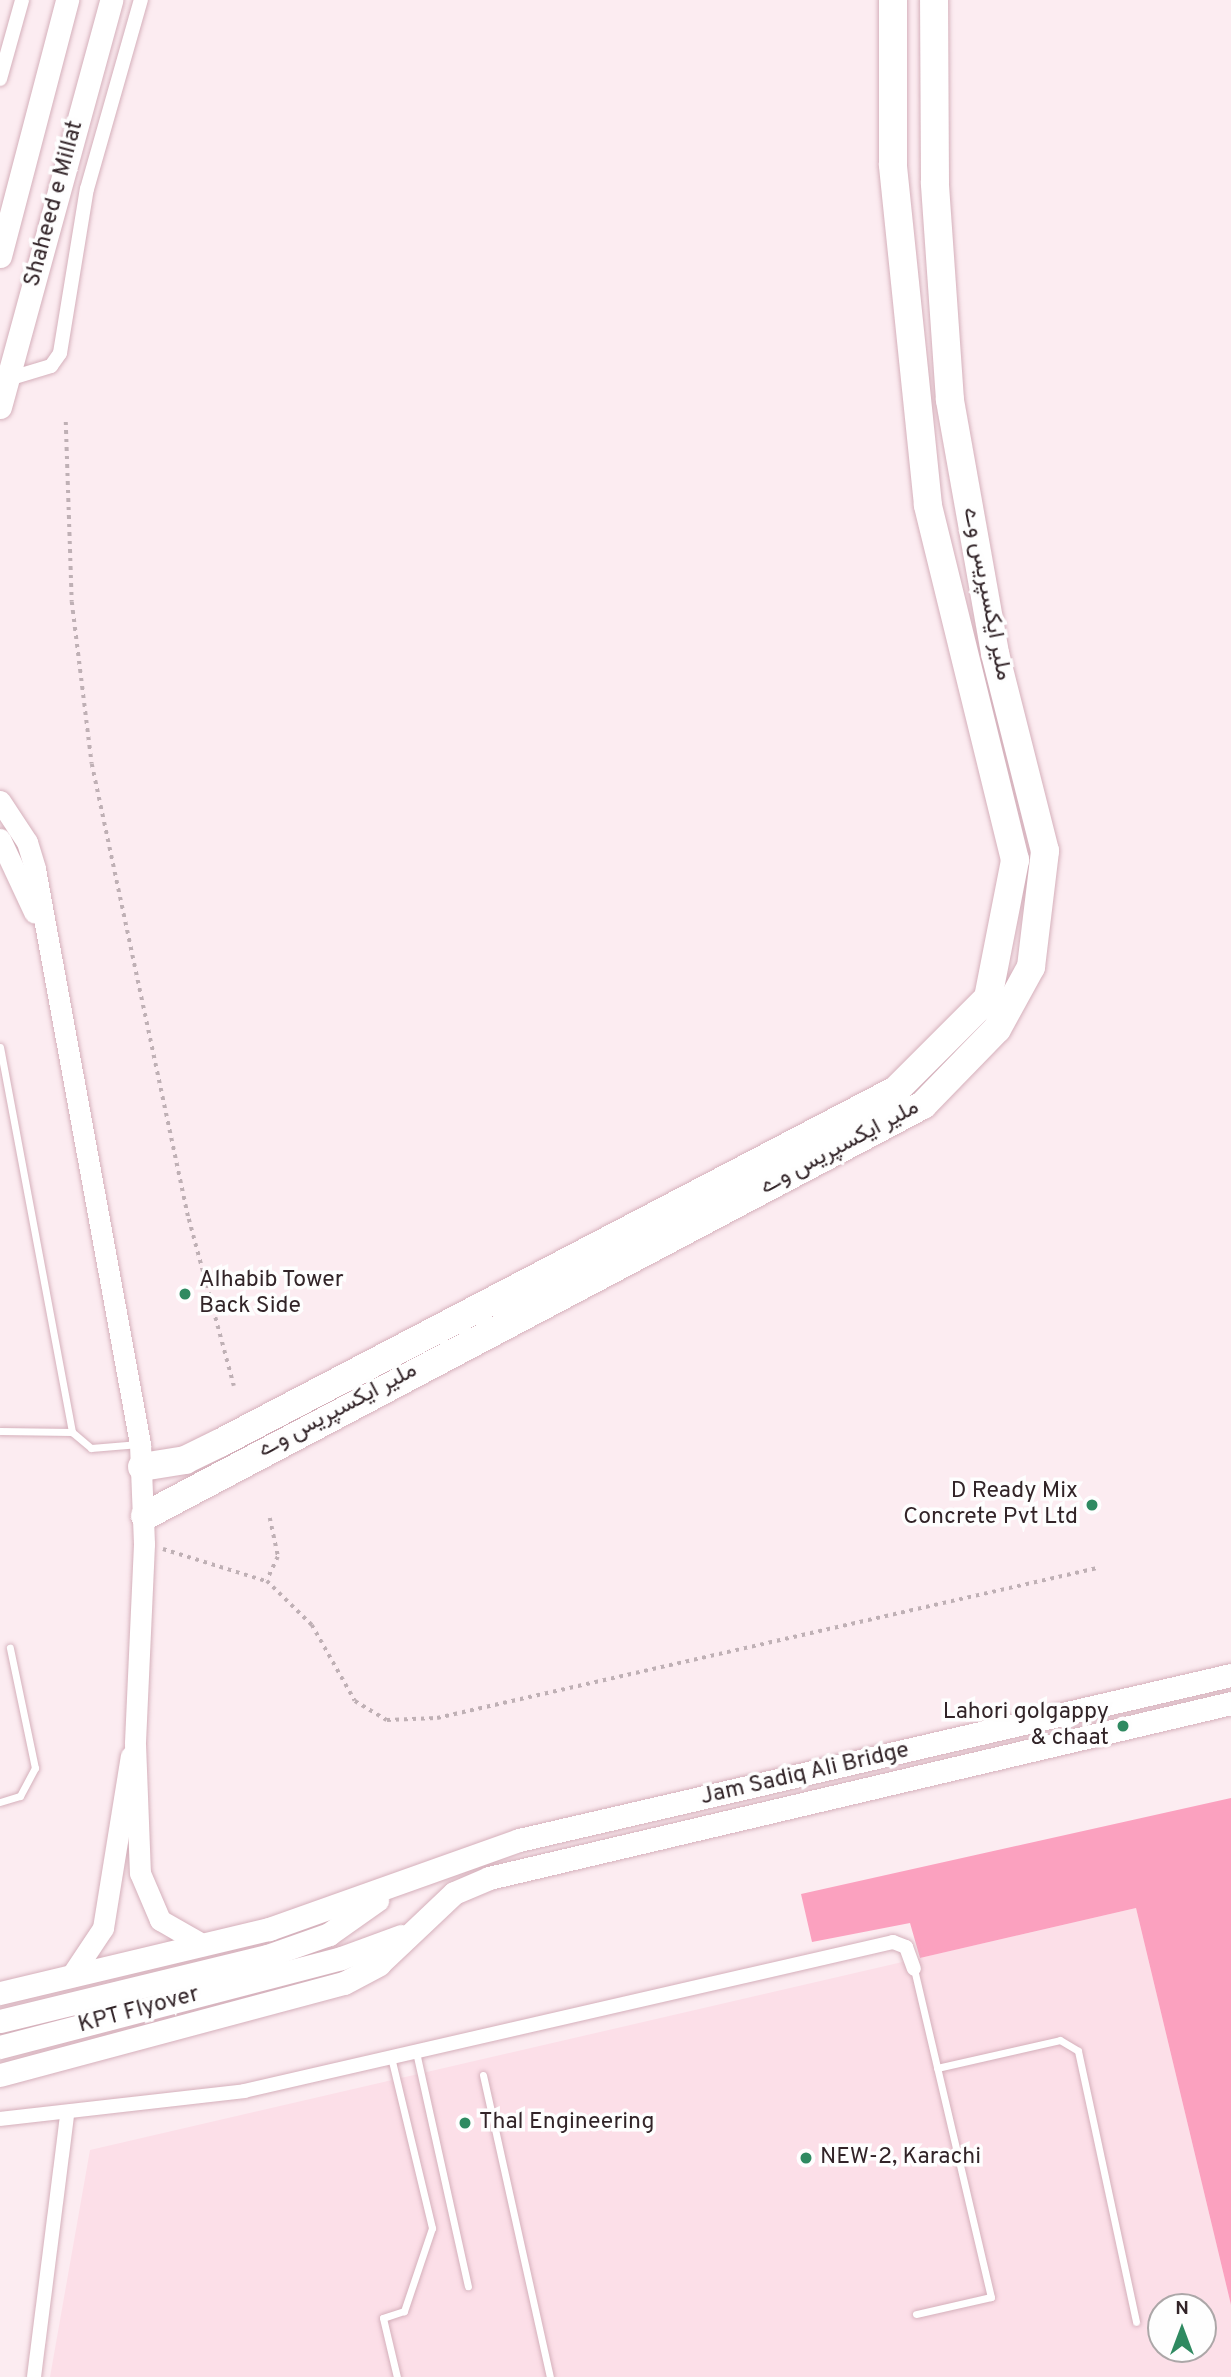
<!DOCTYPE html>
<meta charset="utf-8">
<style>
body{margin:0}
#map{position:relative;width:1231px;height:2377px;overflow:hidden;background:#fcecf1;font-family:Overpass,Vazirmatn,sans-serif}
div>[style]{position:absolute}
.built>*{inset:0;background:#fcdfe8}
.green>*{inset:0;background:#fba1bf}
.path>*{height:3.5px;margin-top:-1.75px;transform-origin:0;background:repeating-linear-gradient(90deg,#bfb0b5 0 3.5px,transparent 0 8.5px)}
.roads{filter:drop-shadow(0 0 2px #d5b0bb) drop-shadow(0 0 2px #d5b0bb)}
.lane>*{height:7px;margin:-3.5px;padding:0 3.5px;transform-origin:3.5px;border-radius:3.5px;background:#fff}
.street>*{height:14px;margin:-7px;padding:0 7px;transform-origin:7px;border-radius:7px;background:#fff}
.secondary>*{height:21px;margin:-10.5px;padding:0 10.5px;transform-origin:10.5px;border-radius:10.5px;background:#fff}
.primary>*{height:23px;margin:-11.5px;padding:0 11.5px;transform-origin:11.5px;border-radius:11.5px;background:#fff}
.highway>*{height:28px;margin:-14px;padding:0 14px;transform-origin:14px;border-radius:14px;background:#fff}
.dots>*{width:19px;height:19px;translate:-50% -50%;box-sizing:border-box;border:4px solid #fefefe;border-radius:50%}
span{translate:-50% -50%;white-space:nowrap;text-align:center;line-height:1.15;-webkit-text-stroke:7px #fefefe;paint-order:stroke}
.street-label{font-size:23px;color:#322428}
.poi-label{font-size:23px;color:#322428}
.left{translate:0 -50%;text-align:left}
.right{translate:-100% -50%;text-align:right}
.north{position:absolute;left:1147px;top:2293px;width:70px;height:70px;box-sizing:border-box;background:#fefefe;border:2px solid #aca7a8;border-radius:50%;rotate:0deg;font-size:19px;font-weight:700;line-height:28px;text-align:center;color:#322428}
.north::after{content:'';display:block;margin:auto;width:24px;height:32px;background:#2f8a61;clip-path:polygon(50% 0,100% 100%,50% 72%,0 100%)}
</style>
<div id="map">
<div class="built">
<div style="clip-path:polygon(evenodd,1136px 1908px,1231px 2305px,1231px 2377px,50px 2377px,90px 2150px,1136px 1908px,1161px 2307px,1203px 2307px,1203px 2349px,1161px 2349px,1161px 2307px)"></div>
</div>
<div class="green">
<div style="clip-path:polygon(1231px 1798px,1231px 2305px,1136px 1908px,920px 1958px,910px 1923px,812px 1942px,801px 1894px)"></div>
</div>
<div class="path">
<div style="left:66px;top:422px;width:180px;rotate:88.1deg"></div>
<div style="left:72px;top:602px;width:163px;rotate:83deg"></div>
<div style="left:92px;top:764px;width:465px;rotate:78deg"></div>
<div style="left:189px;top:1219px;width:173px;rotate:74.9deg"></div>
<div style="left:270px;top:1518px;width:40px;rotate:78deg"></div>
<div style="left:278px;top:1557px;width:26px;rotate:115deg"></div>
<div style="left:267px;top:1581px;width:63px;rotate:44.4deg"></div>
<div style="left:312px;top:1625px;width:87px;rotate:60.5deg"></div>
<div style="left:355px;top:1701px;width:37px;rotate:31deg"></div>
<div style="left:387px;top:1720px;width:50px;rotate:-2.3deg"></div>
<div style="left:437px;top:1718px;width:677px;rotate:-12.8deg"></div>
<div style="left:163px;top:1549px;width:108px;rotate:17.3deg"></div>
</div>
<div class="roads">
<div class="lane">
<div style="left:0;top:1047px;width:392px;rotate:79.4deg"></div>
<div style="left:72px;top:1432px;width:25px;rotate:40deg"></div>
<div style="left:91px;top:1448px;width:48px;rotate:-4.8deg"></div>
<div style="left:0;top:1431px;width:72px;rotate:0.8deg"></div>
<div style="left:0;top:1802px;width:21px;rotate:-17deg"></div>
<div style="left:20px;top:1796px;width:32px;rotate:-62deg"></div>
<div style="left:35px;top:1768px;width:123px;rotate:-101.8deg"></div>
<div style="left:914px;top:1969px;width:337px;rotate:76.8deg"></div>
<div style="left:991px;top:2297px;width:77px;rotate:167.2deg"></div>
<div style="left:416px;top:2052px;width:240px;rotate:77.5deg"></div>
<div style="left:391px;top:2057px;width:176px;rotate:76.5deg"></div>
<div style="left:432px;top:2228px;width:88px;rotate:108.6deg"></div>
<div style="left:404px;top:2311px;width:22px;rotate:162deg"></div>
<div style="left:383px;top:2318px;width:61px;rotate:76.7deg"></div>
<div style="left:937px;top:2068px;width:126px;rotate:-12.8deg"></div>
<div style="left:1060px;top:2040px;width:21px;rotate:31deg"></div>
<div style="left:1078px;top:2051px;width:277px;rotate:77.9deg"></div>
<div style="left:483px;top:2075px;width:309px;rotate:77.5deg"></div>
</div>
<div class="street">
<div style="left:0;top:79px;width:82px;rotate:-74.4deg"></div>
<div style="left:8px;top:379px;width:45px;rotate:-16.8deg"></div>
<div style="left:51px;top:366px;width:16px;rotate:-55deg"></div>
<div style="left:60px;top:353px;width:166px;rotate:-80.7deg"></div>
<div style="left:87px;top:189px;width:197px;rotate:-74.1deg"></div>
<div style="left:0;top:2119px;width:246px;rotate:-6.5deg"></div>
<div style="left:244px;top:2091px;width:666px;rotate:-12.93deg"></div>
<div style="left:893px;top:1942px;width:14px;rotate:21deg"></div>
<div style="left:906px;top:1947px;width:23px;rotate:70deg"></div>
<div style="left:34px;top:2377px;width:265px;rotate:-82.8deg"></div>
</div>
<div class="secondary">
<div style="left:0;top:801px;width:49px;rotate:56.6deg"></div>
<div style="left:27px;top:842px;width:28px;rotate:73deg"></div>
<div style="left:35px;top:869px;width:585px;rotate:79.65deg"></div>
<div style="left:140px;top:1444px;width:100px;rotate:87.7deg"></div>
<div style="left:144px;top:1544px;width:200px;rotate:92.6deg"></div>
<div style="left:135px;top:1744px;width:129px;rotate:87.8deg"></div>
<div style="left:140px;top:1873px;width:51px;rotate:66.9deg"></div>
<div style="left:160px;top:1920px;width:48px;rotate:29.7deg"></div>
<div style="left:0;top:839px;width:81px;rotate:65deg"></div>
<div style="left:71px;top:1976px;width:58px;rotate:-56.3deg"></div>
<div style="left:103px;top:1928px;width:174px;rotate:-80.8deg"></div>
</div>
<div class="primary">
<div style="left:0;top:256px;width:265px;rotate:-75.3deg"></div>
<div style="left:0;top:407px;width:422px;rotate:-74.7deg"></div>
<div style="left:0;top:1993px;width:277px;rotate:-13.4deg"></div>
<div style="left:269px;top:1929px;width:265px;rotate:-19.6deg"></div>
<div style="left:519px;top:1840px;width:731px;rotate:-13.05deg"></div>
<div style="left:0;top:2021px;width:275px;rotate:-13.7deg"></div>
<div style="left:267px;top:1956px;width:66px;rotate:-19.5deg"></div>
<div style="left:329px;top:1934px;width:59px;rotate:-35.3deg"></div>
<div style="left:0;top:2047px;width:352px;rotate:-14.6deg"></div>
<div style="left:341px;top:1958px;width:64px;rotate:-20.1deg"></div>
<div style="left:0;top:2075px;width:356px;rotate:-15deg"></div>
<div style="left:344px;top:1983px;width:40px;rotate:-28deg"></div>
<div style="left:379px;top:1964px;width:103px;rotate:-43.4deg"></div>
<div style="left:454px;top:1893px;width:38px;rotate:-23deg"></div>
<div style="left:489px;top:1878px;width:762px;rotate:-13.27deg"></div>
</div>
<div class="highway">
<div style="left:142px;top:1467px;width:44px;rotate:-9.2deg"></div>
<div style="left:185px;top:1460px;width:39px;rotate:-26deg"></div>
<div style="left:220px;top:1443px;width:763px;rotate:-27.57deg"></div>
<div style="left:896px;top:1090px;width:130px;rotate:-45deg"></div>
<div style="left:988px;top:998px;width:141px;rotate:-78.9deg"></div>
<div style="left:1015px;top:860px;width:366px;rotate:-103.8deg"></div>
<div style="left:928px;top:505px;width:343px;rotate:-95.9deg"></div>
<div style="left:893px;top:164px;width:164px;rotate:-90deg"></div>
<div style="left:145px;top:1516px;width:880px;rotate:-27.85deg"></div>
<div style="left:923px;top:1105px;width:106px;rotate:-45.8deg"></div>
<div style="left:997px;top:1029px;width:71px;rotate:-61.3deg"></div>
<div style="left:1031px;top:967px;width:117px;rotate:-83.1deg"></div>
<div style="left:1045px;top:851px;width:204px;rotate:-104.2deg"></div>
<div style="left:995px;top:653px;width:257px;rotate:-100.1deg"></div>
<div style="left:950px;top:400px;width:218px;rotate:-94deg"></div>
<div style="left:935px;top:183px;width:183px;rotate:-90.3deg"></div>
</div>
</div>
<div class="dots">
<div style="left:185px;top:1294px;background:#2f8a61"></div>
<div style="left:1092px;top:1505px;background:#2f8a61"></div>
<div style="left:1123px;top:1726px;background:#2f8a61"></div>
<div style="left:465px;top:2123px;background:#2f8a61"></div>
<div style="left:806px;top:2158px;background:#2f8a61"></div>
</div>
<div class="street-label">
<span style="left:55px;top:204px;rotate:-75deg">Shaheed e Millat</span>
<span style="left:986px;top:594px;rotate:79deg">ملیر ایکسپریس وے</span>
<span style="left:840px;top:1148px;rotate:-28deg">ملیر ایکسپریس وے</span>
<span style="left:338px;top:1411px;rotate:-28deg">ملیر ایکسپریس وے</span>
<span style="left:805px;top:1775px;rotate:-13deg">Jam Sadiq Ali Bridge</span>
<span style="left:139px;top:2011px;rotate:-15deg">KPT Flyover</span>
</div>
<div class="poi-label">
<span class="left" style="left:199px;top:1294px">Alhabib Tower<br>Back Side</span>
<span class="right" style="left:1078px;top:1505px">D Ready Mix<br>Concrete Pvt Ltd</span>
<span class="right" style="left:1109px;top:1726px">Lahori golgappy<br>&amp; chaat</span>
<span class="left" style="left:479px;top:2123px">Thal Engineering</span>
<span class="left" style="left:820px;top:2158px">NEW-2, Karachi</span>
</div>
<div class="north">N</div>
</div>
